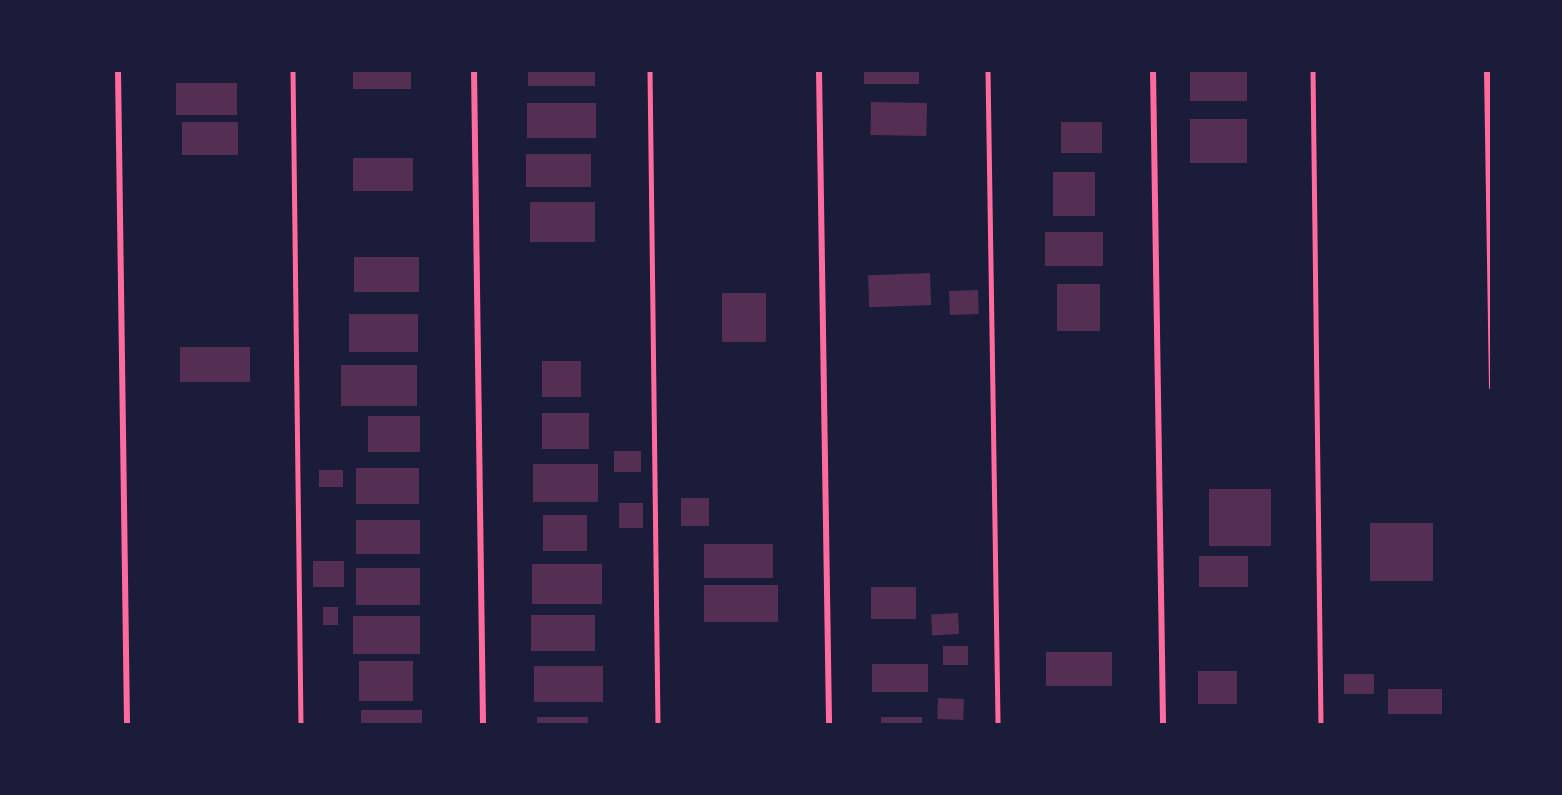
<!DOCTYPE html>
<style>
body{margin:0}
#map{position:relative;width:1562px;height:795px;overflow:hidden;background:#1b1b3a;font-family:"Nunito Sans",sans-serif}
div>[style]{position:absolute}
.building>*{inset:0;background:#542f53;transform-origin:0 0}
.service>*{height:4.5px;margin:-2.25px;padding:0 2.25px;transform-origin:2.25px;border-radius:2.25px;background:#ff6b9d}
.minor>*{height:6px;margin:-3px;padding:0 3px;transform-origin:3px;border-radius:3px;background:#ff6b9d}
span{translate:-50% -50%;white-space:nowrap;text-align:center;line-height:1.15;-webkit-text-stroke:6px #1b1b3a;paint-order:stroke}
.frame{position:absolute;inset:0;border:72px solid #1b1b3a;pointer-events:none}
</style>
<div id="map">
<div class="building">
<div style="left:353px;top:70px;width:58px;height:19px"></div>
<div style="left:528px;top:70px;width:67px;height:16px"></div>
<div style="left:864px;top:70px;width:55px;height:14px"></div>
<div style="left:1190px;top:70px;width:57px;height:31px"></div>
<div style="left:176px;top:83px;width:61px;height:32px"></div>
<div style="left:871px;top:102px;width:56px;height:33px;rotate:1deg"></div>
<div style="left:527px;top:103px;width:69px;height:35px"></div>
<div style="left:1190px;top:119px;width:57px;height:44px"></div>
<div style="left:182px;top:122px;width:56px;height:33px"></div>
<div style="left:1102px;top:122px;width:31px;height:41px;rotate:90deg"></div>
<div style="left:526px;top:154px;width:65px;height:33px"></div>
<div style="left:353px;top:158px;width:60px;height:33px"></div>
<div style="left:1053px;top:172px;width:42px;height:44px"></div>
<div style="left:530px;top:202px;width:65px;height:40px"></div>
<div style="left:1045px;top:232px;width:58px;height:34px"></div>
<div style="left:354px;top:257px;width:65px;height:35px"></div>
<div style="left:930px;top:273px;width:32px;height:62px;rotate:88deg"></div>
<div style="left:1057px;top:284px;width:43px;height:47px"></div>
<div style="left:978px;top:290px;width:24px;height:29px;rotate:88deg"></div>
<div style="left:722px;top:293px;width:44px;height:49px"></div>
<div style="left:349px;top:314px;width:69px;height:38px"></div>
<div style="left:180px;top:347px;width:70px;height:35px"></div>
<div style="left:542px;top:361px;width:39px;height:36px"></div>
<div style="left:341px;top:365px;width:76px;height:41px"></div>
<div style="left:589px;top:413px;width:36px;height:47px;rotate:90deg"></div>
<div style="left:368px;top:416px;width:52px;height:36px"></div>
<div style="left:614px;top:451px;width:27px;height:21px"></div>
<div style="left:598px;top:464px;width:38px;height:65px;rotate:90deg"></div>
<div style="left:356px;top:468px;width:63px;height:36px"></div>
<div style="left:319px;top:470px;width:24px;height:17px"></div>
<div style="left:1209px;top:489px;width:62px;height:57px"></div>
<div style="left:681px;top:498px;width:28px;height:28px"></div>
<div style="left:619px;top:503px;width:24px;height:25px"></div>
<div style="left:543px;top:515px;width:44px;height:36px"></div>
<div style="left:356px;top:520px;width:64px;height:34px"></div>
<div style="left:1370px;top:523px;width:63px;height:58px"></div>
<div style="left:704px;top:544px;width:69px;height:34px"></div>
<div style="left:1199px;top:556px;width:49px;height:31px"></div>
<div style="left:313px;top:561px;width:31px;height:26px"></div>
<div style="left:532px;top:564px;width:70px;height:40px"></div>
<div style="left:356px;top:568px;width:64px;height:37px"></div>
<div style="left:704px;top:585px;width:74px;height:37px"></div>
<div style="left:871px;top:587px;width:45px;height:32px"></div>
<div style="left:323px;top:607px;width:15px;height:18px"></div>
<div style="left:958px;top:613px;width:21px;height:27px;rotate:87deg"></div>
<div style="left:531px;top:615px;width:64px;height:36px"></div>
<div style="left:353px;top:616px;width:67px;height:38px"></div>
<div style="left:943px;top:646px;width:25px;height:19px"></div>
<div style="left:1046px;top:652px;width:66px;height:34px"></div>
<div style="left:413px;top:661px;width:40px;height:54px;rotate:90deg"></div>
<div style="left:872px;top:664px;width:56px;height:28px"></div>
<div style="left:534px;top:666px;width:69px;height:36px"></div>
<div style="left:1198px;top:671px;width:39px;height:33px"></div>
<div style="left:1344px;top:674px;width:30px;height:20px"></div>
<div style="left:1388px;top:689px;width:54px;height:25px"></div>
<div style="left:938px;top:698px;width:26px;height:21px;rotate:2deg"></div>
<div style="left:361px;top:710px;width:61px;height:14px"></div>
<div style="left:537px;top:717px;width:51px;height:7px"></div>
<div style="left:881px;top:717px;width:41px;height:7px"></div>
</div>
<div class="service">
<div style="left:293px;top:70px;width:654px;rotate:89.3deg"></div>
<div style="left:650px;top:70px;width:654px;rotate:89.3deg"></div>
<div style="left:988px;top:70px;width:654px;rotate:89.12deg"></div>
<div style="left:1313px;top:70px;width:654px;rotate:89.3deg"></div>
</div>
<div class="minor">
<div style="left:118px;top:70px;width:654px;rotate:89.21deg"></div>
<div style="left:474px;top:70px;width:654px;rotate:89.21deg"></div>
<div style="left:819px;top:70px;width:654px;rotate:89.12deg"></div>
<div style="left:1153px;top:70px;width:654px;rotate:89.12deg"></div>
<div style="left:1487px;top:70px;width:317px;rotate:89.1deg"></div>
</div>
<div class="frame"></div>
</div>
